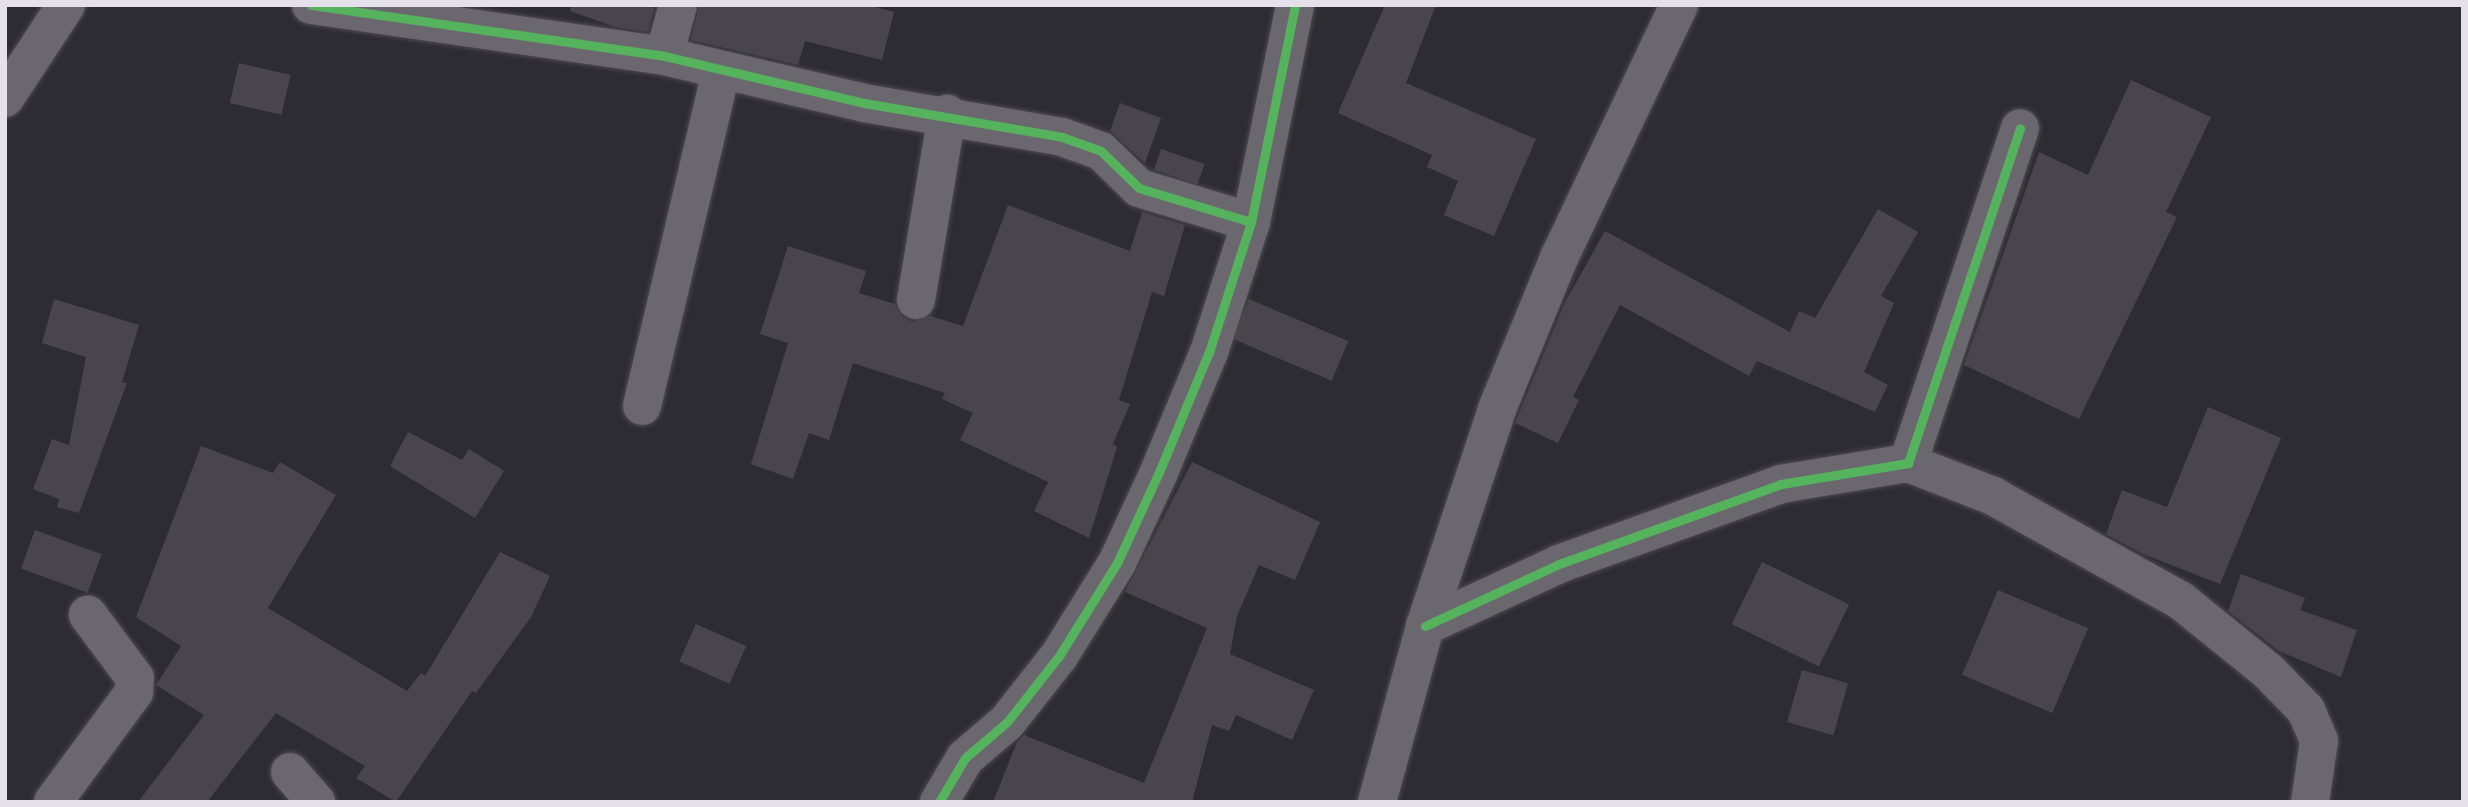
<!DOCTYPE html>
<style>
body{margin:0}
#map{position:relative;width:2468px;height:807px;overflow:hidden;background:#2e2c33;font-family:"Asap Condensed",sans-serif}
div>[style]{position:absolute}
.building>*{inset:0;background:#4a454d;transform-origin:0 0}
.roads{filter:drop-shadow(0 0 2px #4c4a50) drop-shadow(0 0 2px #4c4a50)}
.street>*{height:38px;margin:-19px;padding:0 19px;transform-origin:19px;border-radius:19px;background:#6a686e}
.cycleway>*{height:9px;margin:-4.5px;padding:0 4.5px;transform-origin:4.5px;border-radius:4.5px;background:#56b35d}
span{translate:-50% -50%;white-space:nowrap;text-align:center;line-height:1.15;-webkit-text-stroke:5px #231f2c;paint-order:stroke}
.frame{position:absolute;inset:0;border:7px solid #e4e1ea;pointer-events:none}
</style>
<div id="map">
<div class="building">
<div style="clip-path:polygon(571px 5px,655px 5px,648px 32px,615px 27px,570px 11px)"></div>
<div style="clip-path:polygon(699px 5px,868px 5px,894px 12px,882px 60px,805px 41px,798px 65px,691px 40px)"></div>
<div style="clip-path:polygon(1385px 5px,1436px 5px,1406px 83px,1536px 139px,1494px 236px,1444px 215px,1458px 181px,1427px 167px,1432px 155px,1338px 113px)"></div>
<div style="left:239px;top:63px;width:53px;height:41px;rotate:13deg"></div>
<div style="clip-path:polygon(2131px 80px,2211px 117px,2166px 212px,2177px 217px,2079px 419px,1964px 365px,2039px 152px,2088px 175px)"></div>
<div style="clip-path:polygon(1120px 103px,1161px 118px,1145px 163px,1110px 131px)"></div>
<div style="left:1161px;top:149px;width:46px;height:22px;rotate:19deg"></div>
<div style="clip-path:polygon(1008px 205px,1130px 251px,1142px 212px,1185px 225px,1164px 296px,1152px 292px,1119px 400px,1130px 404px,1113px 444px,1117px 447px,1089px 538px,1034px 511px,1048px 482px,960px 440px,973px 413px,942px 399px,945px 393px,853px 363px,829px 440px,809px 433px,793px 479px,751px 464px,788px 343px,760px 334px,788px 246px,866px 271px,859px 293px,895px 304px,903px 317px,913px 322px,930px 316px,963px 326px)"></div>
<div style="clip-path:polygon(1878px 209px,1918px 232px,1881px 296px,1894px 303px,1864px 372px,1888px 385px,1875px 412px,1757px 361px,1749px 376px,1620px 305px,1573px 397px,1579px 400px,1558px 443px,1515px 423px,1565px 302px,1605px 231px,1790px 332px,1799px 311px,1815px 318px)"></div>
<div style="clip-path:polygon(54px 299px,139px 325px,122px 382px,127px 383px,79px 513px,57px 507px,59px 499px,33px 489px,52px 439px,69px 445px,86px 357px,42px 343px)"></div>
<div style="left:1249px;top:299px;width:108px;height:43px;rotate:23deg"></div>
<div style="clip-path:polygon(2208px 407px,2281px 438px,2220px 584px,2143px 554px,2106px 534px,2122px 490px,2167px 507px)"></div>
<div style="clip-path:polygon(408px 432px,462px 460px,469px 449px,504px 471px,475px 518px,390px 466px)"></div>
<div style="clip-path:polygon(201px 446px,273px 473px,280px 462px,336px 495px,268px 608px,407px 691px,421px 673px,425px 676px,500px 552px,550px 576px,531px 617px,476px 693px,472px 691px,396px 802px,356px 778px,365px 766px,276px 713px,207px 802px,138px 802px,204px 715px,156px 685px,181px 646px,136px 617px)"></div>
<div style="clip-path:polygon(1192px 462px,1320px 522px,1295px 580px,1259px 565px,1237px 616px,1230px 654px,1314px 690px,1292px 740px,1236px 715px,1229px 731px,1212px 725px,1192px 802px,993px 802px,1017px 742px,1024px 735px,1144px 783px,1207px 628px,1125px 592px)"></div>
<div style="left:35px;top:530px;width:71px;height:41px;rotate:20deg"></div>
<div style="left:1762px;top:562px;width:97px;height:69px;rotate:26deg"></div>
<div style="clip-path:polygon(2241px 574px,2305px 598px,2300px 610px,2357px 630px,2341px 677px,2279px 651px,2228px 611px)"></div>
<div style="left:1998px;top:590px;width:98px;height:92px;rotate:23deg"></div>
<div style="left:696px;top:624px;width:55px;height:41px;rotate:24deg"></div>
<div style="left:1802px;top:670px;width:48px;height:54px;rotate:16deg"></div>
</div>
<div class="roads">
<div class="street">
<div style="left:311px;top:5px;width:357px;rotate:8.2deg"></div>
<div style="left:664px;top:56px;width:205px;rotate:13.2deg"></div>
<div style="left:864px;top:103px;width:201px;rotate:9.7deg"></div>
<div style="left:1062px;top:137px;width:41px;rotate:19.7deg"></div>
<div style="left:1101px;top:151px;width:53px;rotate:44.2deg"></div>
<div style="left:1139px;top:188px;width:117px;rotate:16.9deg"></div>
<div style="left:664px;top:56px;width:53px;rotate:-74.6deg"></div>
<div style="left:5px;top:98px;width:111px;rotate:-56.7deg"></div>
<div style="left:916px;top:300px;width:189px;rotate:-80.5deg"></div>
<div style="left:642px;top:406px;width:343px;rotate:-76.7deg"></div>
<div style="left:1908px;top:463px;width:91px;rotate:21.2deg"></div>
<div style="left:1993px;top:496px;width:214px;rotate:29.1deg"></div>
<div style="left:2180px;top:600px;width:113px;rotate:38.9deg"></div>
<div style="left:2268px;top:671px;width:54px;rotate:45.7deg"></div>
<div style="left:2306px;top:710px;width:34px;rotate:67deg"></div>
<div style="left:2319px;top:741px;width:62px;rotate:98.4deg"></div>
<div style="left:1425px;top:626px;width:148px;rotate:-24.8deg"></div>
<div style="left:1559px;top:564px;width:236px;rotate:-19.8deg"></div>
<div style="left:1781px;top:484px;width:129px;rotate:-9.4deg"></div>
<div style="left:1908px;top:463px;width:353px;rotate:-71.5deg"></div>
<div style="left:290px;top:772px;width:40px;rotate:49deg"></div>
<div style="left:53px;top:802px;width:137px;rotate:-53.6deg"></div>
<div style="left:134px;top:692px;width:14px;rotate:-86deg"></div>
<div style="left:135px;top:678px;width:79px;rotate:-126.7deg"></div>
<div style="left:939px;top:802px;width:51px;rotate:-59.4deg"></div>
<div style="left:965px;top:758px;width:55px;rotate:-40.6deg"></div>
<div style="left:1007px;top:722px;width:84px;rotate:-51.8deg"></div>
<div style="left:1059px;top:656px;width:110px;rotate:-58.1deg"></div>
<div style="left:1117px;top:563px;width:100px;rotate:-65.2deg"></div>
<div style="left:1159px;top:472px;width:130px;rotate:-67.4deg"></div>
<div style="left:1209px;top:352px;width:137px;rotate:-72.1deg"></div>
<div style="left:1251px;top:222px;width:221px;rotate:-78.5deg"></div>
<div style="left:1377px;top:802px;width:182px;rotate:-74.7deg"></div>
<div style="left:1425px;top:626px;width:229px;rotate:-71.6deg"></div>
<div style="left:1497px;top:409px;width:163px;rotate:-67.7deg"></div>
<div style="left:1559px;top:258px;width:280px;rotate:-64.6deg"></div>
</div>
</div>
<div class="cycleway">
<div style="left:311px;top:5px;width:357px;rotate:8.2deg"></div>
<div style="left:664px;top:56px;width:205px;rotate:13.2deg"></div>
<div style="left:864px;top:103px;width:201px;rotate:9.7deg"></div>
<div style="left:1062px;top:137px;width:41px;rotate:19.7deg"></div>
<div style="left:1101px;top:151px;width:53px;rotate:44.2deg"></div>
<div style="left:1139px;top:188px;width:117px;rotate:16.9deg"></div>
<div style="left:1425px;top:626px;width:148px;rotate:-24.8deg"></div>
<div style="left:1559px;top:564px;width:236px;rotate:-19.8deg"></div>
<div style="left:1781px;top:484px;width:129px;rotate:-9.4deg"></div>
<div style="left:1908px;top:463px;width:353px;rotate:-71.5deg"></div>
<div style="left:939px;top:802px;width:51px;rotate:-59.4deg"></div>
<div style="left:965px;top:758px;width:55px;rotate:-40.6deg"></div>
<div style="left:1007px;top:722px;width:84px;rotate:-51.8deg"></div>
<div style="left:1059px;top:656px;width:110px;rotate:-58.1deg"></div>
<div style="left:1117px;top:563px;width:100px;rotate:-65.2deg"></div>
<div style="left:1159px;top:472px;width:130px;rotate:-67.4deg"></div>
<div style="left:1209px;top:352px;width:137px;rotate:-72.1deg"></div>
<div style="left:1251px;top:222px;width:221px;rotate:-78.5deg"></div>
</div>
<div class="frame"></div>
</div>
